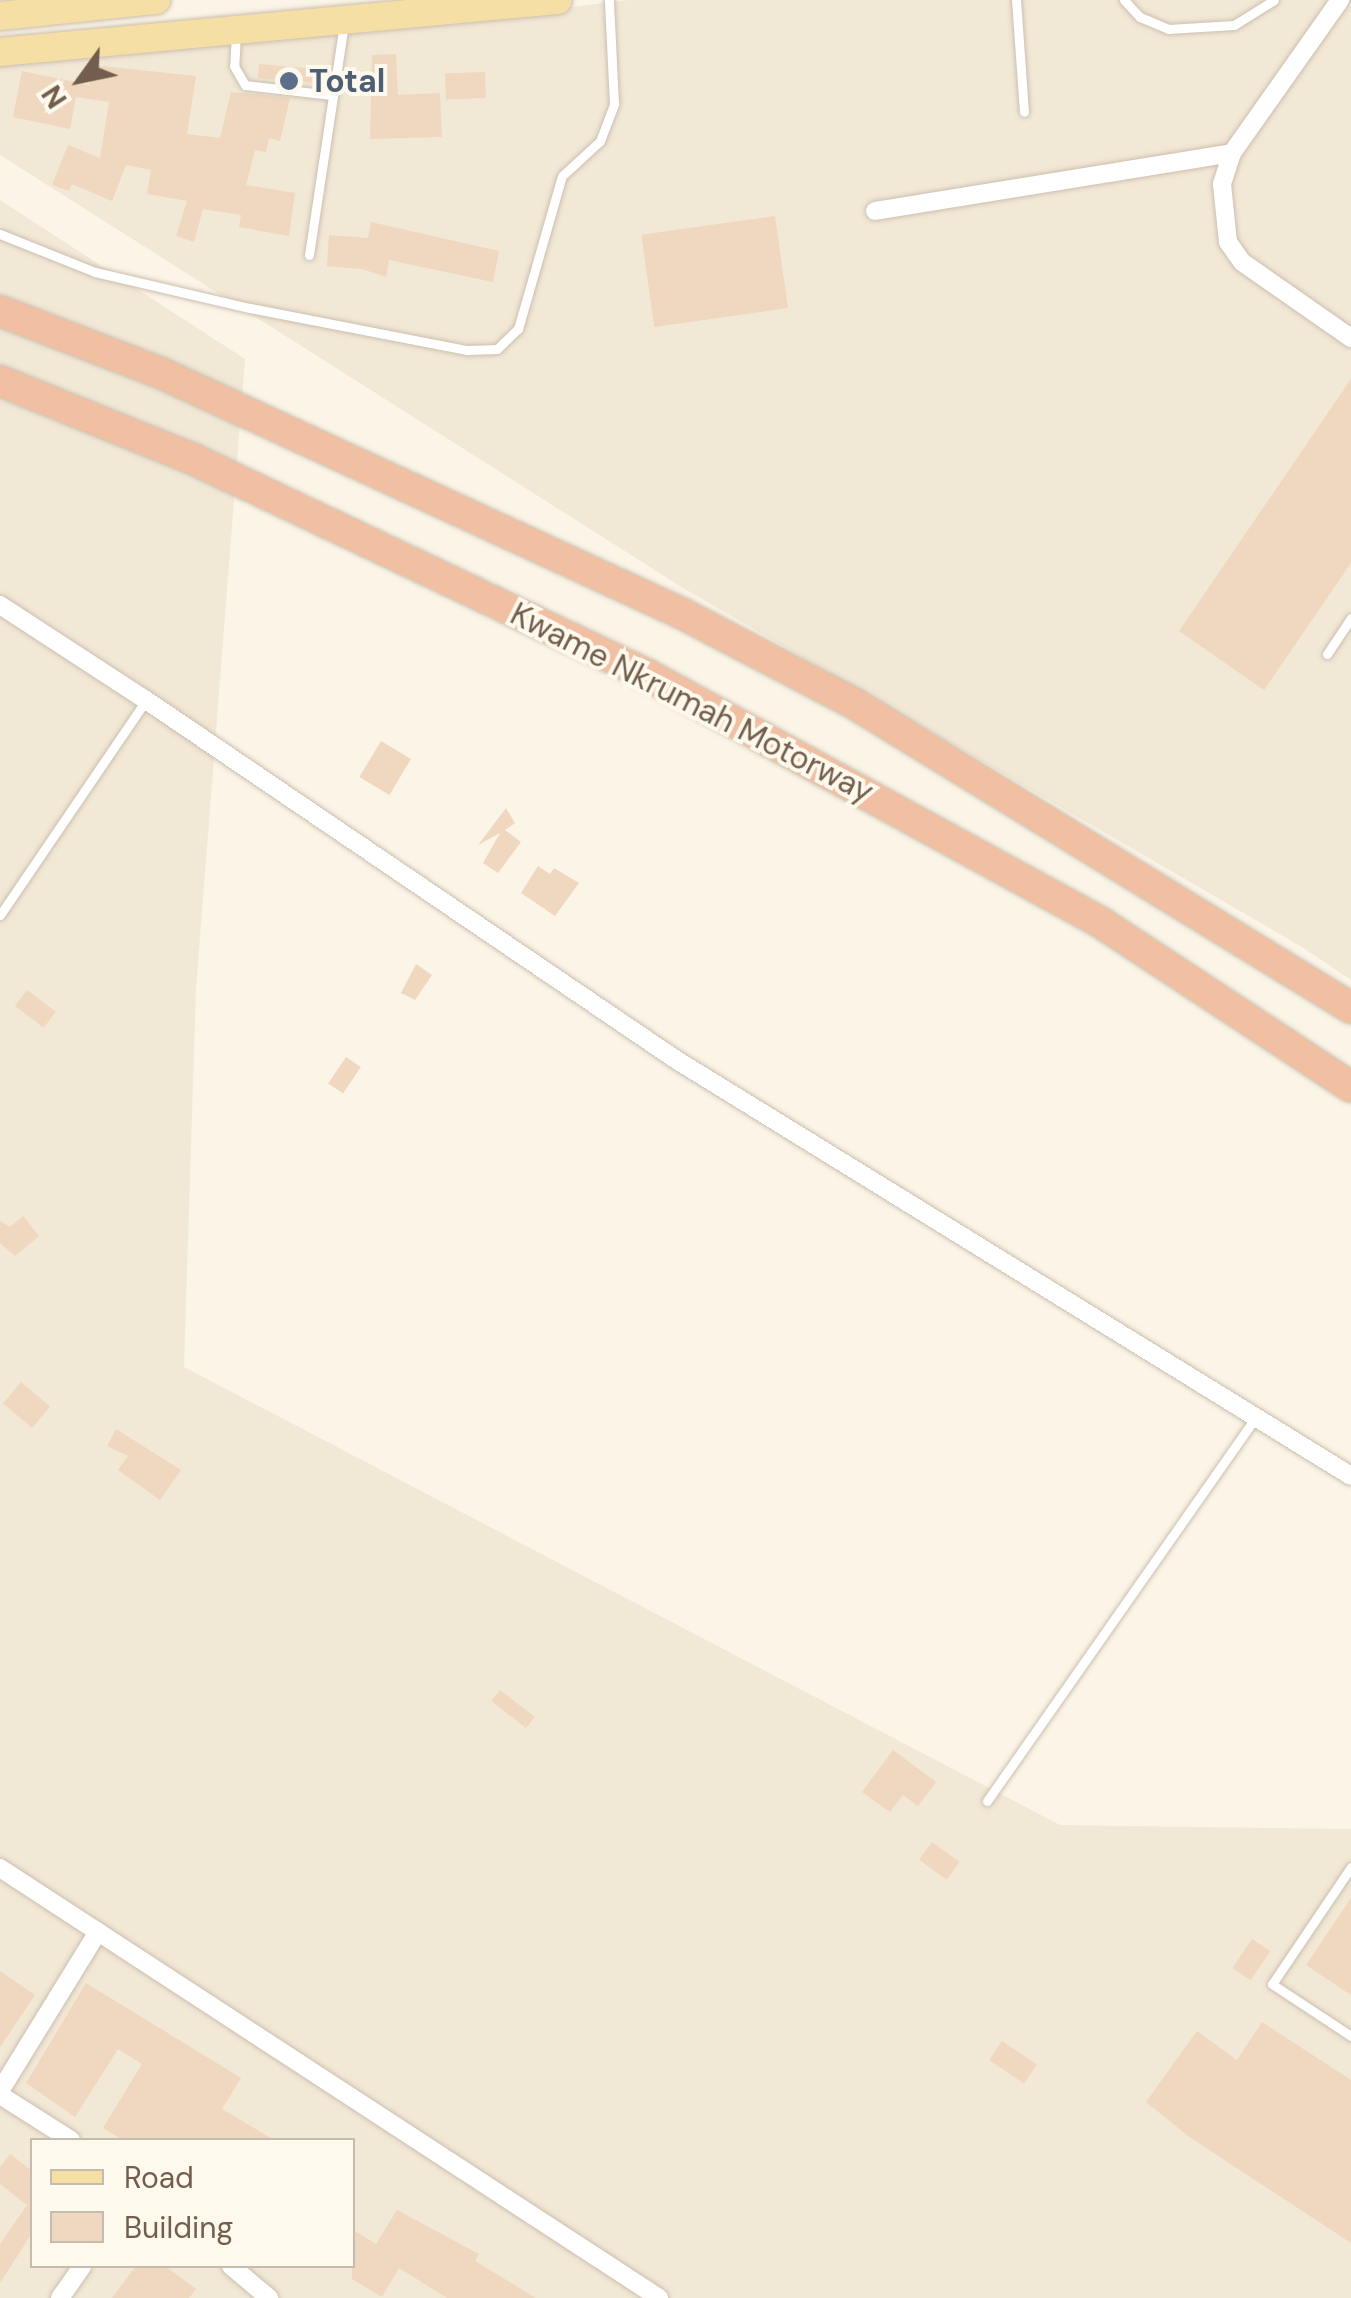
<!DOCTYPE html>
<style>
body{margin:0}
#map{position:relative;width:1351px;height:2298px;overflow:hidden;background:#fbf5e7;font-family:"DM Sans",sans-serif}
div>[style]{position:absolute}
.residential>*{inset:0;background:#f2e8d6}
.building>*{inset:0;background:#efd7c0;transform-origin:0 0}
.roads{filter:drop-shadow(0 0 2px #ccbeae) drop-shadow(0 0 2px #ccbeae)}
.service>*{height:9px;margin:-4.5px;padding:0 4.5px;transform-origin:4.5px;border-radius:4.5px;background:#fff}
.minor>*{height:18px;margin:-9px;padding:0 9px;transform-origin:9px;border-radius:9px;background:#fff}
.primary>*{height:28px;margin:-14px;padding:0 14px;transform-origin:14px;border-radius:14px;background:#f5dfa4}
.motorway>*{height:30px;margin:-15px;padding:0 15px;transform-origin:15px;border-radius:15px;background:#f1bfa2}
.dots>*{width:28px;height:28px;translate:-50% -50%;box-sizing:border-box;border:5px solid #fef9ed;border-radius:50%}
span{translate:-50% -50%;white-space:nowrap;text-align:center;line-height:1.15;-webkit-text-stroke:8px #fef9ed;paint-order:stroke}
.service-label{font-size:32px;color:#4e5e75;font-weight:700}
.left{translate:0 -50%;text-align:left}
.street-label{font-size:32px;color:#735e4d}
.legend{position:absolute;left:30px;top:2138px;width:325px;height:130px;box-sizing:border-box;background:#fef9ed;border:2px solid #c6bbad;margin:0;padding:12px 18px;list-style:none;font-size:30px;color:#735e4d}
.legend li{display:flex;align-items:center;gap:20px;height:50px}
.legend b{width:50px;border:2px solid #c6bbad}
.north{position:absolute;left:30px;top:30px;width:100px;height:100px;-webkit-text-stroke:8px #fef9ed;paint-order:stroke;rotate:237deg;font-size:28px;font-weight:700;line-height:40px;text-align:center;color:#735e4d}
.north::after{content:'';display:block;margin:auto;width:35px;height:45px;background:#735e4d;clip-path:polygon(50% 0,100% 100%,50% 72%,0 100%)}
</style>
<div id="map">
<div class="residential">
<div style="clip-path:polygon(628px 0,1351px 0,1351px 980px,1302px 947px,683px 588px,0 155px,0 65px,410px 27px)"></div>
<div style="clip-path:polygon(evenodd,0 200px,245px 359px,196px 989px,184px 1367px,1060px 1825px,1351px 1829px,1351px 2298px,0 2298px,0 200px,32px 2140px,352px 2140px,352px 2266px,32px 2266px,32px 2140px)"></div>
</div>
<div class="building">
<div style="clip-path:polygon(396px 54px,398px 95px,440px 93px,442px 137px,370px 139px,372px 55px)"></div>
<div style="left:259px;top:64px;width:67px;height:14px;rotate:5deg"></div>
<div style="clip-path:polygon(92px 65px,196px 76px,187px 134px,220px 138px,231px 92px,290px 98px,280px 141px,269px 138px,266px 152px,255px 150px,246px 185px,295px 193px,289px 236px,239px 227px,241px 215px,203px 209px,194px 242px,176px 236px,187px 201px,147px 194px,151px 170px,126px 165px,112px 201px,72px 184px,69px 191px,52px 185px,68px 145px,100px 158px,109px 102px,76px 97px,70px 129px,13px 117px,22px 71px,89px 85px)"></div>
<div style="left:485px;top:72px;width:26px;height:40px;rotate:88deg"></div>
<div style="left:775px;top:216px;width:93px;height:135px;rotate:82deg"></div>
<div style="clip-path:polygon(371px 222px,499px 251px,493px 282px,389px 260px,386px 277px,362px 269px,327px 266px,329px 235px,368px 238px)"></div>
<div style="clip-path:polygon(1351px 379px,1351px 563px,1264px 690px,1179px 631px)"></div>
<div style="left:381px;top:741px;width:35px;height:42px;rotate:31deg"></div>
<div style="clip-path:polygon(506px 808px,515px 823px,505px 830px,521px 842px,498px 873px,483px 863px,500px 833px,478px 845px)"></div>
<div style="clip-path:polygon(538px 866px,550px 874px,554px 868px,579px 883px,555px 916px,521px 893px)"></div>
<div style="clip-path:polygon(416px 964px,432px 975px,415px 1000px,401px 993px)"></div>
<div style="left:27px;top:990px;width:36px;height:20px;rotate:37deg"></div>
<div style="left:346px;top:1057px;width:18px;height:32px;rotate:34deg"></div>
<div style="clip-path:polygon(23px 1216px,39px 1236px,15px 1256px,0 1243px,0 1221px,10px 1227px)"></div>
<div style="left:21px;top:1382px;width:38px;height:28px;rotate:40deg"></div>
<div style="clip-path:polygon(116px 1429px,181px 1470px,160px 1500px,118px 1470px,128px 1456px,107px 1446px)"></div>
<div style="left:500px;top:1690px;width:44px;height:14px;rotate:38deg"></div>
<div style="clip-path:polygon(893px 1750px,936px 1782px,918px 1806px,903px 1795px,890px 1812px,862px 1792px)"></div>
<div style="left:932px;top:1842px;width:34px;height:22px;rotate:36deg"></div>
<div style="clip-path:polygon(1351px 1898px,1351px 1995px,1306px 1965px)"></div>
<div style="left:1252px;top:1939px;width:22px;height:35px;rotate:34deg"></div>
<div style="clip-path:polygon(0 1971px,35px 1995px,0 2047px)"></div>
<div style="clip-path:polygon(86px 1983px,241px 2078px,222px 2109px,274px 2140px,123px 2140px,103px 2128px,142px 2064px,118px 2049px,75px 2117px,26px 2083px)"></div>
<div style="clip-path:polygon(1262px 2022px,1351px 2080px,1351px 2243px,1188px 2136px,1146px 2102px,1197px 2031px,1237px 2060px)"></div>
<div style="left:1002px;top:2041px;width:42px;height:23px;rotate:34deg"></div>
<div style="clip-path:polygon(10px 2154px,32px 2171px,32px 2233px,0 2283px,0 2244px,27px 2205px,0 2184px,0 2167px)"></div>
<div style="clip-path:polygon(397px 2210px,479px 2254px,475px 2261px,536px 2298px,447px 2298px,399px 2268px,382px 2297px,352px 2279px,352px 2229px,376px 2244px)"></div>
<div style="clip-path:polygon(136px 2266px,165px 2266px,196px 2289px,189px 2298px,112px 2298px)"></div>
</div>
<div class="roads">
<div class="service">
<div style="left:1016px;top:0;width:112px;rotate:85.9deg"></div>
<div style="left:1124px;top:0;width:23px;rotate:47deg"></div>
<div style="left:1140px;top:17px;width:30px;rotate:23deg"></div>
<div style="left:1168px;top:29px;width:66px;rotate:-3.5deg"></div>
<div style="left:1234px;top:25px;width:47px;rotate:-32deg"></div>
<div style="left:236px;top:33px;width:33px;rotate:93deg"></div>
<div style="left:234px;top:66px;width:22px;rotate:60deg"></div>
<div style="left:245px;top:85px;width:87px;rotate:6.6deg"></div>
<div style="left:0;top:234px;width:102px;rotate:21.8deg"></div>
<div style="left:95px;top:272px;width:159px;rotate:13.1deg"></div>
<div style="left:250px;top:308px;width:221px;rotate:11deg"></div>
<div style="left:467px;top:350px;width:30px;rotate:-2deg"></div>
<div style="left:497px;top:349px;width:29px;rotate:-44deg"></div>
<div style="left:518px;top:329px;width:159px;rotate:-74deg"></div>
<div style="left:562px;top:176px;width:52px;rotate:-42.6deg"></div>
<div style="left:600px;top:141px;width:40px;rotate:-69deg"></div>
<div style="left:614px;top:104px;width:104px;rotate:-92.8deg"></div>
<div style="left:309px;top:255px;width:235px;rotate:-81.4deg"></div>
<div style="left:1327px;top:654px;width:43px;rotate:-56.3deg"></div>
<div style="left:0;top:915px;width:260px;rotate:-55.8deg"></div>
<div style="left:987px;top:1801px;width:470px;rotate:-55deg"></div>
<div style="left:1351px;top:1867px;width:141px;rotate:124deg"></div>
<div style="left:1272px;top:1984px;width:95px;rotate:33.4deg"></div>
</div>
<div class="minor">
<div style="left:1340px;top:0;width:187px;rotate:125.2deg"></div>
<div style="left:1232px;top:153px;width:33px;rotate:108deg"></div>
<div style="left:1222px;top:184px;width:58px;rotate:84.1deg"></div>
<div style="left:1228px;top:242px;width:24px;rotate:55deg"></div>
<div style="left:1242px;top:262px;width:133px;rotate:34.9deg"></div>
<div style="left:875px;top:211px;width:362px;rotate:-9.2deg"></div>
<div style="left:0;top:605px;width:174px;rotate:33.1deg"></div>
<div style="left:146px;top:700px;width:639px;rotate:34.16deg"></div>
<div style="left:675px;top:1059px;width:794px;rotate:31.67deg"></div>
<div style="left:0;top:1868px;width:787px;rotate:33.12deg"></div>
<div style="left:0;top:2091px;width:187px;rotate:-58.4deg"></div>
<div style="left:0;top:2095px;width:84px;rotate:32.4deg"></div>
<div style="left:231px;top:2266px;width:50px;rotate:40.1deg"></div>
<div style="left:60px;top:2298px;width:39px;rotate:-55deg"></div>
</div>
<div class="primary">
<div style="left:0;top:16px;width:157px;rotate:-5.9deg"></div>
<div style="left:0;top:52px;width:560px;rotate:-5.32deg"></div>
</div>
<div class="motorway">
<div style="left:0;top:311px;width:173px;rotate:21.1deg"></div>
<div style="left:161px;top:373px;width:573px;rotate:24.78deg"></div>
<div style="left:681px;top:613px;width:196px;rotate:27.6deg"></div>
<div style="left:855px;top:704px;width:582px;rotate:31.5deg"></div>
<div style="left:0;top:381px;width:206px;rotate:22deg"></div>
<div style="left:191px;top:458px;width:506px;rotate:25.4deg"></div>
<div style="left:648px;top:675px;width:515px;rotate:28.65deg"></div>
<div style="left:1100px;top:922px;width:300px;rotate:33.3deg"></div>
</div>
</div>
<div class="dots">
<div style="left:289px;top:81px;background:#5c6f8a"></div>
</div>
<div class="service-label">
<span class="left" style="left:309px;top:81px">Total</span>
</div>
<div class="street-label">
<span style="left:692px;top:703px;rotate:27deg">Kwame Nkrumah Motorway</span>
</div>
<ul class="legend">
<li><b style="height:12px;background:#f5dfa4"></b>Road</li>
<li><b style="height:28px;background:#efd7c0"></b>Building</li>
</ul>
<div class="north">N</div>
</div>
